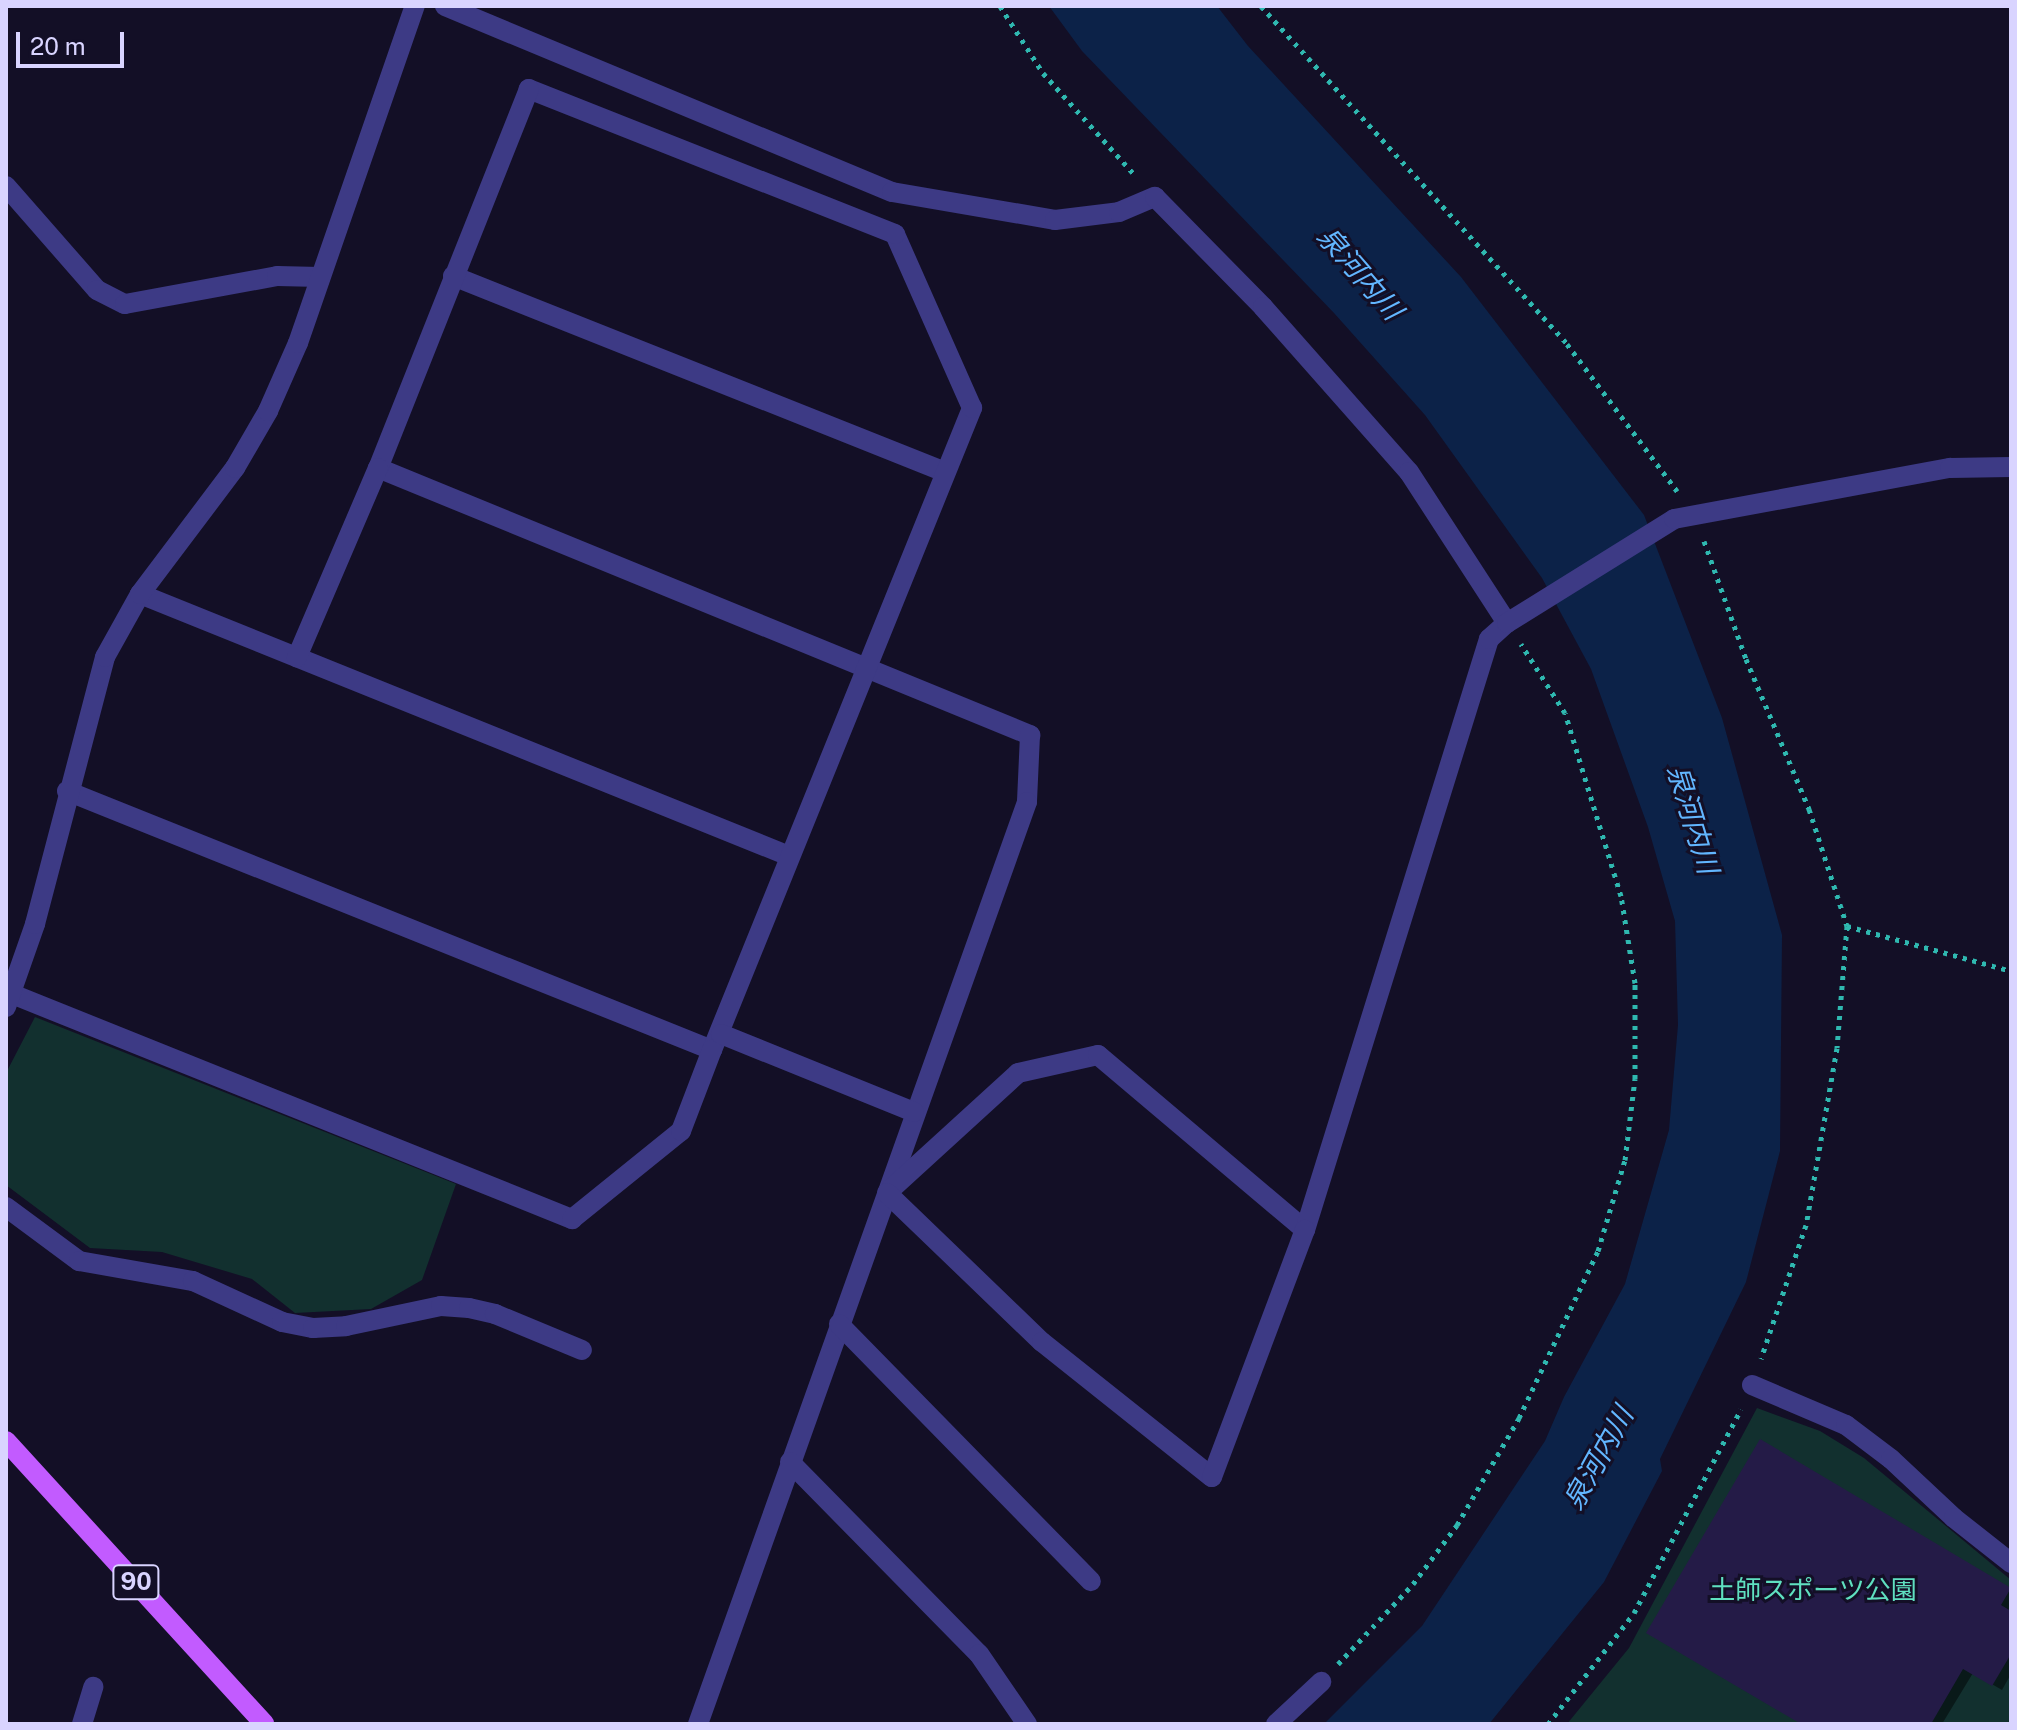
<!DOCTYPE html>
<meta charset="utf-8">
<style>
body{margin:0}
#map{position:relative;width:2017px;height:1730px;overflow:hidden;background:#130f26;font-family:"Public Sans","Noto Sans JP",sans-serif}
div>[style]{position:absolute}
.green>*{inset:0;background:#12302f}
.water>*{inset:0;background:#0c2248}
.shadow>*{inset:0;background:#0007}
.building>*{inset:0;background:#241b47}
.path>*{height:5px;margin-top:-2.5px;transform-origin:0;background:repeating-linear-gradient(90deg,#2fb8b0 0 4px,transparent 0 10px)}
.minor>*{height:20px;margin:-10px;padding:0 10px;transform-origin:10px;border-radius:10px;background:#3d3a85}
.primary>*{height:20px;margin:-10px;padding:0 10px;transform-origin:10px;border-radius:10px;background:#c25bff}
span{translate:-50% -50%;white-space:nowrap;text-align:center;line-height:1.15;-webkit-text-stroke:6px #130f26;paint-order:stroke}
.shield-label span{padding:2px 6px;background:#130f26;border:2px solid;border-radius:6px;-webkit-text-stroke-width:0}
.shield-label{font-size:24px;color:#d9d4ff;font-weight:700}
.park-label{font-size:26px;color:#5fe0c0}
.water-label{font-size:28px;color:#62b6ff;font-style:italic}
.frame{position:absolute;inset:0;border:8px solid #d9d4ff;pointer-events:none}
.scale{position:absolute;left:16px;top:32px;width:108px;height:36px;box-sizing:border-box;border:4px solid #d9d4ff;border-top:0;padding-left:10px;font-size:24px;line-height:28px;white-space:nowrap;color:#d9d4ff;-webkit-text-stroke:6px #130f26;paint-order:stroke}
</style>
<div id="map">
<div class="green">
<div style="clip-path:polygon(35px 1017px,456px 1184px,422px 1280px,371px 1309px,295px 1313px,252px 1279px,162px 1252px,90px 1248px,6px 1185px,6px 1073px)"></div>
<div style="clip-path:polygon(1757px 1408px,1820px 1431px,1864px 1458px,2011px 1580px,2011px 1724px,1567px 1724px,1629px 1648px)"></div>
</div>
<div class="water">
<div style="clip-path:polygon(1049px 6px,1217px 6px,1248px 46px,1461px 277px,1644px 515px,1722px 718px,1782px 935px,1780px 1151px,1746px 1282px,1660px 1459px,1662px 1471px,1604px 1582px,1489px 1724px,1324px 1724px,1422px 1626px,1545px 1441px,1564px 1397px,1625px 1284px,1669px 1130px,1678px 1025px,1675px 921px,1648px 827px,1591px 669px,1542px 578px,1425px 415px,1334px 313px,1082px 51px)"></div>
</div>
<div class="shadow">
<div style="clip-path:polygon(1760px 1442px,2011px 1590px,2011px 1674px,2002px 1690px,1973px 1673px,1942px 1724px,1805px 1724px)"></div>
</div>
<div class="building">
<div style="clip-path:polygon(1760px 1439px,2011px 1588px,2001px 1605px,2011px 1611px,2011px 1654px,1992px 1686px,1963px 1669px,1931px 1724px,1801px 1724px,1646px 1633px)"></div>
</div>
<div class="path">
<div style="left:1000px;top:6px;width:80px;rotate:57.3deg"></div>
<div style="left:1043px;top:73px;width:137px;rotate:48deg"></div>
<div style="left:1261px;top:6px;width:456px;rotate:47.8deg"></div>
<div style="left:1567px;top:344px;width:184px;rotate:53.2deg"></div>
<div style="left:1704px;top:541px;width:125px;rotate:70.4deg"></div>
<div style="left:1746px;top:659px;width:163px;rotate:67.2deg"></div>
<div style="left:1809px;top:809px;width:123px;rotate:72deg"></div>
<div style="left:1847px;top:926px;width:122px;rotate:94.7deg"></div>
<div style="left:1837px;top:1048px;width:180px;rotate:99.9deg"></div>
<div style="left:1806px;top:1225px;width:141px;rotate:108.6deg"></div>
<div style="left:1847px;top:926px;width:170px;rotate:15.3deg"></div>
<div style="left:1338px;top:1664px;width:110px;rotate:-46.8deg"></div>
<div style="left:1413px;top:1584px;width:74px;rotate:-53.3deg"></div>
<div style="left:1457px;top:1525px;width:124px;rotate:-59.9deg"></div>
<div style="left:1519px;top:1418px;width:185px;rotate:-64.7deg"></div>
<div style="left:1598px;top:1251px;width:95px;rotate:-73.5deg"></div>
<div style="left:1625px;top:1160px;width:82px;rotate:-83deg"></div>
<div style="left:1635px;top:1079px;width:96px;rotate:-90deg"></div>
<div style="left:1635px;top:983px;width:88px;rotate:-99.1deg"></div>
<div style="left:1621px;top:896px;width:191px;rotate:-107deg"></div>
<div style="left:1565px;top:713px;width:82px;rotate:-122.5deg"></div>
<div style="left:1548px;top:1724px;width:140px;rotate:-52.2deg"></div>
<div style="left:1634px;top:1613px;width:230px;rotate:-62.3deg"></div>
</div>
<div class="minor">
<div style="left:445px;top:6px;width:484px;rotate:22.6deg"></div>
<div style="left:892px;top:192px;width:165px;rotate:9.7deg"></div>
<div style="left:1055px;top:220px;width:64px;rotate:-7.1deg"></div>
<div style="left:1119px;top:212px;width:39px;rotate:-23deg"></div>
<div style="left:1155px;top:197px;width:154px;rotate:45.5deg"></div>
<div style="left:1263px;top:307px;width:220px;rotate:48.5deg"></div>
<div style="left:1409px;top:472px;width:180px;rotate:57deg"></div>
<div style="left:6px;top:186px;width:138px;rotate:48.8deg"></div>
<div style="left:97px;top:290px;width:31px;rotate:27deg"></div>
<div style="left:125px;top:304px;width:155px;rotate:-10.4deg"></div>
<div style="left:277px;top:276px;width:43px;rotate:1.3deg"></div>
<div style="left:453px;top:276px;width:530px;rotate:21.72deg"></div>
<div style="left:378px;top:468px;width:705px;rotate:22.27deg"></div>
<div style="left:1030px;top:735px;width:67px;rotate:92.6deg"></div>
<div style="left:1027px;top:802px;width:979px;rotate:109.64deg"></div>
<div style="left:140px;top:594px;width:700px;rotate:21.98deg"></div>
<div style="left:67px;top:791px;width:695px;rotate:21.88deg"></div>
<div style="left:712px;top:1050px;width:693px;rotate:-67.95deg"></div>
<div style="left:972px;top:408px;width:190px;rotate:-113.9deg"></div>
<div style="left:895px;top:234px;width:394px;rotate:-158.4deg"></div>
<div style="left:529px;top:89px;width:408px;rotate:111.7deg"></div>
<div style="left:378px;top:468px;width:206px;rotate:113.2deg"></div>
<div style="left:12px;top:994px;width:604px;rotate:21.89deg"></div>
<div style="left:572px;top:1219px;width:140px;rotate:-38.9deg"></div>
<div style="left:681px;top:1131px;width:87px;rotate:-69.1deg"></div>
<div style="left:6px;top:1007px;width:88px;rotate:-70.7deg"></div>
<div style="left:35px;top:924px;width:276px;rotate:-75.3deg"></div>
<div style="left:105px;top:657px;width:72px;rotate:-60.9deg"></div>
<div style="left:140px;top:594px;width:158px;rotate:-53deg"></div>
<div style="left:235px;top:468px;width:66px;rotate:-59.9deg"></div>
<div style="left:268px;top:411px;width:74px;rotate:-66.2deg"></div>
<div style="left:298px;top:343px;width:357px;rotate:-70.9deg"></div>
<div style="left:721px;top:1034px;width:208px;rotate:22deg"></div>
<div style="left:890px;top:1190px;width:173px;rotate:-42.4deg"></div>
<div style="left:1018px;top:1073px;width:82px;rotate:-12.7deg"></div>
<div style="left:1098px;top:1055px;width:271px;rotate:40.2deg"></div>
<div style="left:1305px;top:1230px;width:619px;rotate:-72.71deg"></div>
<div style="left:1489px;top:639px;width:24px;rotate:-42deg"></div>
<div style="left:1507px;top:623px;width:197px;rotate:-31.9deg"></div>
<div style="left:1674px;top:519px;width:281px;rotate:-10.5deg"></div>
<div style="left:1950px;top:468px;width:61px;rotate:-0.9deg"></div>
<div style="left:887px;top:1193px;width:215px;rotate:43.9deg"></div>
<div style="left:1042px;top:1342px;width:217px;rotate:38.5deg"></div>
<div style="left:1212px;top:1477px;width:264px;rotate:-69.4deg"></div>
<div style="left:6px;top:1207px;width:91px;rotate:36.5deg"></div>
<div style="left:79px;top:1261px;width:116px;rotate:10deg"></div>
<div style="left:193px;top:1281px;width:98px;rotate:24.7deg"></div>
<div style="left:282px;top:1322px;width:32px;rotate:11deg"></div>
<div style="left:313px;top:1328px;width:33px;rotate:-3deg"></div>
<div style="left:346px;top:1326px;width:97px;rotate:-11.9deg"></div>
<div style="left:441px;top:1306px;width:28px;rotate:4deg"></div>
<div style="left:469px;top:1308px;width:27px;rotate:13deg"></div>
<div style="left:495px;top:1314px;width:94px;rotate:22.5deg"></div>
<div style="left:839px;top:1324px;width:360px;rotate:45.6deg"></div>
<div style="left:1752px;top:1385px;width:102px;rotate:23.1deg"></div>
<div style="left:1846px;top:1425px;width:56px;rotate:37.1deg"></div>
<div style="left:1891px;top:1459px;width:86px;rotate:43.1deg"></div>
<div style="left:1954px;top:1518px;width:73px;rotate:38.3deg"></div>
<div style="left:790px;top:1462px;width:269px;rotate:45.5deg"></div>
<div style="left:979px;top:1654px;width:85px;rotate:55.6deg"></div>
<div style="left:82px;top:1724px;width:39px;rotate:-73deg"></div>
<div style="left:1276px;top:1724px;width:62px;rotate:-43deg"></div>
</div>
<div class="primary">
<div style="left:6px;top:1441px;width:383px;rotate:47.6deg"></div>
</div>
<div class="shield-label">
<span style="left:136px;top:1582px">90</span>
</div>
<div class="park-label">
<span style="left:1813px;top:1590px">土師スポーツ公園</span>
</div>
<div class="water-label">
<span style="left:1360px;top:273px;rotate:49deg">泉河内川</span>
<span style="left:1693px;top:819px;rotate:73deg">泉河内川</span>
<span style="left:1598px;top:1458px;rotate:-61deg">泉河内川</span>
</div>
<div class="frame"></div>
<div class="scale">20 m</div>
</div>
